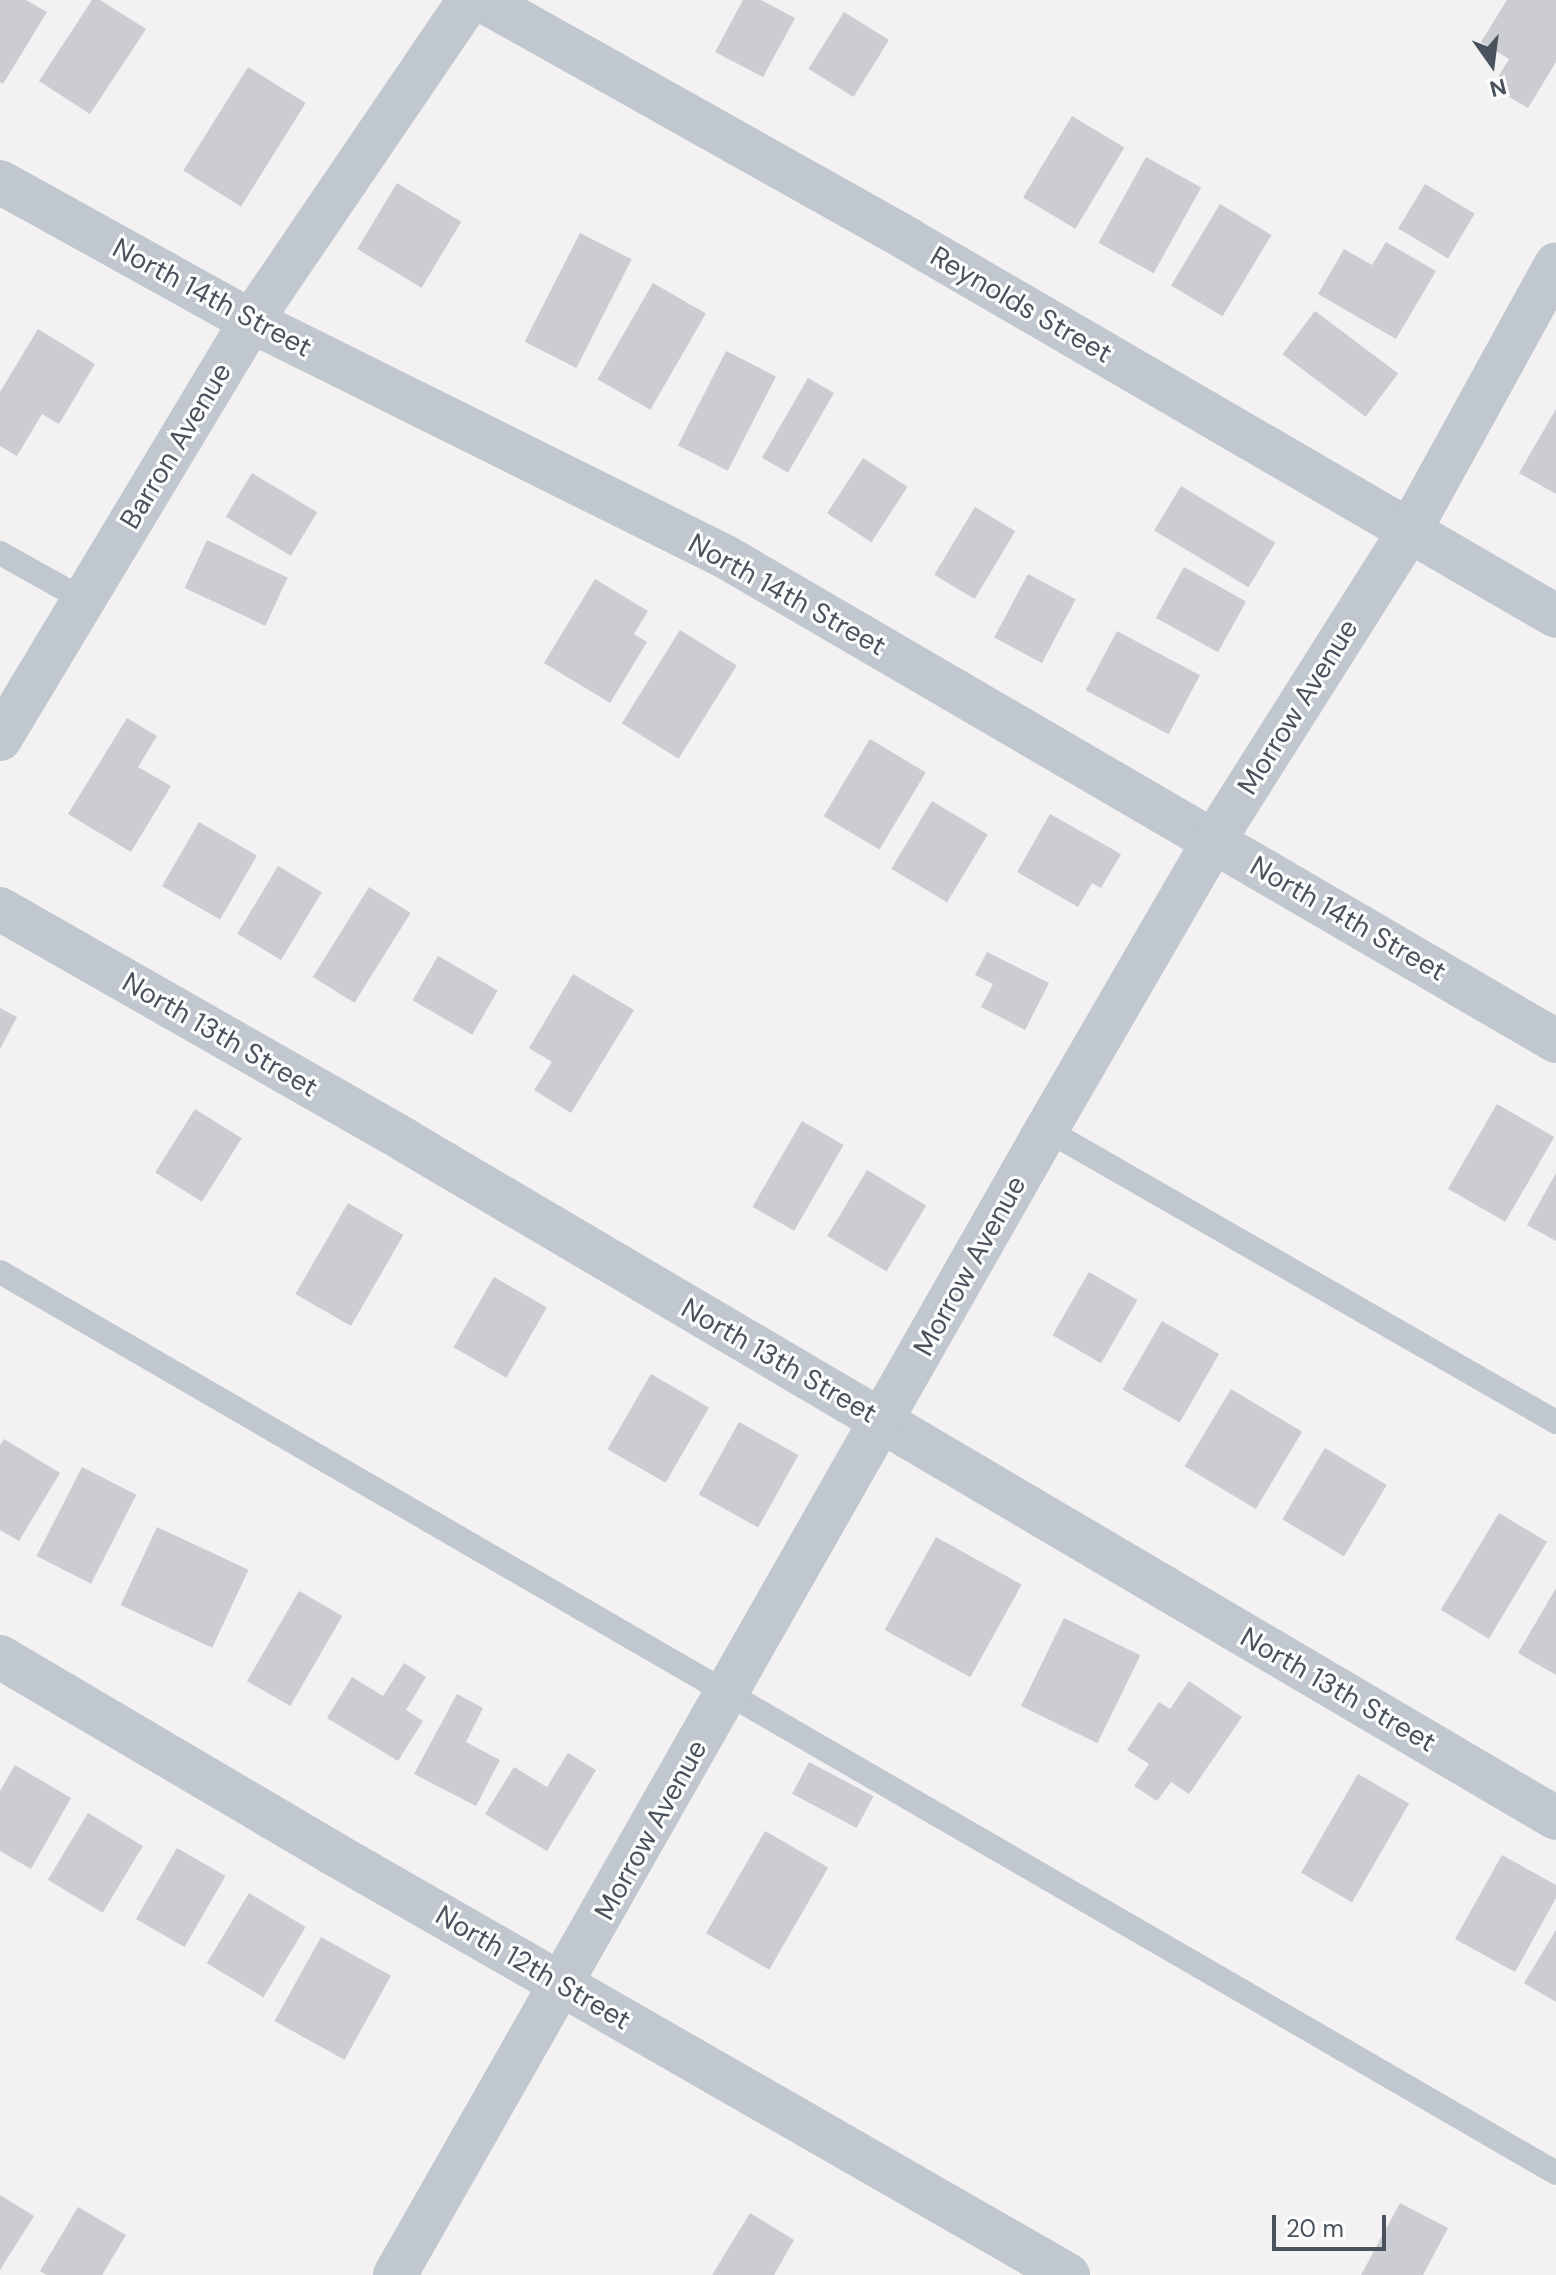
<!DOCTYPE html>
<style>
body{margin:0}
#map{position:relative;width:1556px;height:2275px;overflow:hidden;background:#f3f1f1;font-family:"DM Sans",sans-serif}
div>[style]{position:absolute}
.building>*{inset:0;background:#cbcdd3;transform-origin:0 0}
.service>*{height:24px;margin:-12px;padding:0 12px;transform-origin:12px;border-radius:12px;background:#c0c7ce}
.minor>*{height:44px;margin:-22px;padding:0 22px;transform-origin:22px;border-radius:22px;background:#c0c7ce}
.tertiary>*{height:44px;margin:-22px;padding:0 22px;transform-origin:22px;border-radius:22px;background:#c0c7ce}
span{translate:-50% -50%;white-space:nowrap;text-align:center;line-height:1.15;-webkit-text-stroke:6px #fff;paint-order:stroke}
.street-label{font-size:28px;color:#4a535d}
.north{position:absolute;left:1452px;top:24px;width:80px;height:80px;-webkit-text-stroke:6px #fff;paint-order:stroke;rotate:166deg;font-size:22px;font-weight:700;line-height:32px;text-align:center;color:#4a535d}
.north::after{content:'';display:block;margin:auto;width:28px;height:36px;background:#4a535d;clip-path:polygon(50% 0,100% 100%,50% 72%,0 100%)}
.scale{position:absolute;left:1272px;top:2215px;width:114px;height:36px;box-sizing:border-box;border:4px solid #4a535d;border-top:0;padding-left:10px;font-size:24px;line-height:28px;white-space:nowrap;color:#4a535d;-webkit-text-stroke:6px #fff;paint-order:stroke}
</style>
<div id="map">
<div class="building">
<div style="clip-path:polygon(0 0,26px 0,47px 12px,3px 84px,0 82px)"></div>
<div style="clip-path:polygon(92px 0,100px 0,146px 29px,90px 114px,39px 81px)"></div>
<div style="clip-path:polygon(743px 0,761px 0,795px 18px,763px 77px,715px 52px)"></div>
<div style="clip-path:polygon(1507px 0,1556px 0,1556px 62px,1528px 108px,1492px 87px,1509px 59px,1481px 42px)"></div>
<div style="left:844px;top:12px;width:53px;height:67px;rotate:32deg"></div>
<div style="left:248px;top:67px;width:68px;height:122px;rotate:32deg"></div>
<div style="left:1072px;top:116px;width:61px;height:95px;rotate:31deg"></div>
<div style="left:1146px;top:157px;width:63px;height:98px;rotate:29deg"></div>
<div style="left:397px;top:183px;width:75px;height:77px;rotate:31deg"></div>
<div style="left:1425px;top:184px;width:58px;height:52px;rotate:31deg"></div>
<div style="left:1220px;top:204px;width:60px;height:95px;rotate:31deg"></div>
<div style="left:580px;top:233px;width:58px;height:122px;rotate:27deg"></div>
<div style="clip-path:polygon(1386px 242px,1436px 271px,1396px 339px,1318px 294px,1344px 249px,1372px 265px)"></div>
<div style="left:653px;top:283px;width:61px;height:111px;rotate:30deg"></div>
<div style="left:1315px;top:311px;width:104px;height:54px;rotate:37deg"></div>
<div style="clip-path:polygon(38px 329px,95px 364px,59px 424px,42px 414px,17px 456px,0 446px,0 392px)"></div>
<div style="left:726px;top:351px;width:56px;height:106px;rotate:27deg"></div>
<div style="left:808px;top:378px;width:30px;height:92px;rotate:30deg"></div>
<div style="clip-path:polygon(1556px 409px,1556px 494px,1519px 473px)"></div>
<div style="left:863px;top:458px;width:53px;height:66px;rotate:33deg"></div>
<div style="left:252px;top:473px;width:76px;height:51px;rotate:31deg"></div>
<div style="left:1181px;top:486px;width:110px;height:52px;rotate:31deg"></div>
<div style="left:975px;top:507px;width:47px;height:79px;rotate:31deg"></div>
<div style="left:207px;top:540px;width:89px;height:53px;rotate:25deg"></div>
<div style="left:1184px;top:567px;width:71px;height:58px;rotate:29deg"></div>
<div style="left:1028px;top:574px;width:54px;height:72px;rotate:28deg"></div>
<div style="clip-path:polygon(595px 579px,648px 611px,634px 634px,647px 642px,610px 703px,544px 663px)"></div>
<div style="left:680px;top:630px;width:67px;height:110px;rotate:32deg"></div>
<div style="left:1117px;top:631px;width:94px;height:67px;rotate:28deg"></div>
<div style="clip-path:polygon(127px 718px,157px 736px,138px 767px,171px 786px,131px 852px,68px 814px)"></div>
<div style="left:870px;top:739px;width:65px;height:90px;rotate:31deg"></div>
<div style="left:932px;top:801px;width:65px;height:79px;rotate:31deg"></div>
<div style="clip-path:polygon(1050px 814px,1121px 854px,1101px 888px,1092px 883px,1078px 907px,1017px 872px)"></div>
<div style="left:199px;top:822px;width:67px;height:74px;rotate:30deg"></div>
<div style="left:278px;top:866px;width:51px;height:79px;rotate:31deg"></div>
<div style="left:369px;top:887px;width:49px;height:106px;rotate:32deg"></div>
<div style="clip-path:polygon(987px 952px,1049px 983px,1025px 1030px,981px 1007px,993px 984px,975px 975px)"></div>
<div style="left:438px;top:956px;width:69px;height:51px;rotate:30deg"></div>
<div style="clip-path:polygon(573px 974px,634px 1010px,571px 1113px,534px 1090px,552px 1062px,529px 1048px)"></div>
<div style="clip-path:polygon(0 1008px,17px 1017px,0 1049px)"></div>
<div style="left:1497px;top:1104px;width:66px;height:98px;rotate:30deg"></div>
<div style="left:195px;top:1109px;width:55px;height:75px;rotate:32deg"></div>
<div style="left:802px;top:1121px;width:48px;height:99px;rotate:30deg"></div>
<div style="left:867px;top:1170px;width:69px;height:77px;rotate:31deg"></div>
<div style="clip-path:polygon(1556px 1173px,1556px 1241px,1527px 1225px)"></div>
<div style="left:348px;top:1203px;width:64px;height:105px;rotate:30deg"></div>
<div style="left:1089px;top:1272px;width:56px;height:73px;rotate:30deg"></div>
<div style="left:494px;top:1277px;width:61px;height:81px;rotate:30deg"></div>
<div style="left:1162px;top:1321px;width:66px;height:79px;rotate:30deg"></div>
<div style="left:651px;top:1374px;width:67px;height:87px;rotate:30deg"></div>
<div style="left:1231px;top:1389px;width:83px;height:90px;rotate:31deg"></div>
<div style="left:739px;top:1422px;width:68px;height:83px;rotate:29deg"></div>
<div style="clip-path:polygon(4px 1439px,60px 1473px,19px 1541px,0 1530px,0 1445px)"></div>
<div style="left:1325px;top:1448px;width:72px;height:83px;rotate:31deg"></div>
<div style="left:82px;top:1467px;width:61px;height:100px;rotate:27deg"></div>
<div style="left:1499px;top:1513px;width:56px;height:113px;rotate:31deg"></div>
<div style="left:157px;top:1527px;width:101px;height:86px;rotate:25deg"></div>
<div style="left:936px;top:1537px;width:98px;height:106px;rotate:29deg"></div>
<div style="clip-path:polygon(1556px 1588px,1556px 1675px,1518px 1653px)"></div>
<div style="left:299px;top:1591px;width:50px;height:104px;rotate:30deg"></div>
<div style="left:1064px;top:1618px;width:85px;height:98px;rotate:26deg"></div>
<div style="clip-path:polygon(404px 1663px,426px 1677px,406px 1710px,423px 1721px,398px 1761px,327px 1718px,352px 1677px,383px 1696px)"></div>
<div style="clip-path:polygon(1189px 1681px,1242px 1717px,1189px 1794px,1171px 1782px,1157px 1801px,1134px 1786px,1149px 1764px,1127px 1750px,1159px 1702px,1170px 1709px)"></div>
<div style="clip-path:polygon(457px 1694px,483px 1708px,466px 1742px,500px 1760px,476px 1806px,414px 1774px)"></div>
<div style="clip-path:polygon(568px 1753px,596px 1770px,547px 1851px,485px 1814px,514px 1767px,547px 1787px)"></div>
<div style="left:809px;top:1762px;width:73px;height:36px;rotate:28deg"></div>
<div style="clip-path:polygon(15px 1765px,71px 1798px,31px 1869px,0 1851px,0 1791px)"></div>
<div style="left:1358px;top:1774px;width:59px;height:114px;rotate:30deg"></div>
<div style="left:88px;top:1813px;width:64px;height:78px;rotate:31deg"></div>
<div style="left:765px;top:1831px;width:73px;height:118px;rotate:30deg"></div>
<div style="left:177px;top:1848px;width:56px;height:82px;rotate:30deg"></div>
<div style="clip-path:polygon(1502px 1855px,1556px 1885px,1556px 1898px,1515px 1972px,1455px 1939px)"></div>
<div style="left:249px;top:1893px;width:66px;height:82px;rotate:31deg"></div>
<div style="clip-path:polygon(1556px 1930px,1556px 2002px,1524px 1983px)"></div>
<div style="left:321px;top:1937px;width:80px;height:96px;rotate:29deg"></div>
<div style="clip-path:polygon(0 2195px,34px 2216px,0 2270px)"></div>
<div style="clip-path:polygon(1400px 2203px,1448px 2228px,1423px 2275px,1361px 2275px)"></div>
<div style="clip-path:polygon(78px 2207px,126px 2235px,102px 2275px,47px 2275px,40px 2271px)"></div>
<div style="clip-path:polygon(750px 2213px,794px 2240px,774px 2275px,712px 2275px)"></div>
</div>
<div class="service">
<div style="left:0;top:553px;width:96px;rotate:29.2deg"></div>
<div style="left:1047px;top:1130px;width:587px;rotate:29.84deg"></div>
<div style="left:0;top:1272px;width:1798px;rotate:30.07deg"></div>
</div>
<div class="minor">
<div style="left:482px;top:0;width:490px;rotate:29.3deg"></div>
<div style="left:909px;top:240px;width:748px;rotate:30.16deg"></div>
<div style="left:0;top:182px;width:287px;rotate:29deg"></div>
<div style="left:251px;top:321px;width:528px;rotate:26.42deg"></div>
<div style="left:724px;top:556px;width:963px;rotate:30.24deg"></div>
<div style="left:0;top:739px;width:488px;rotate:-59deg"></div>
<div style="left:251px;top:321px;width:388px;rotate:-55.8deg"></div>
<div style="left:0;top:909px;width:468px;rotate:29.7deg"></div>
<div style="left:406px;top:1141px;width:1334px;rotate:30.49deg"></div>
<div style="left:395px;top:2275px;width:1307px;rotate:-60.37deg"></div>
<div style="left:1041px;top:1139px;width:345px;rotate:-59.9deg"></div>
<div style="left:1214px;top:840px;width:367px;rotate:-57.7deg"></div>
<div style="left:1410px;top:530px;width:303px;rotate:-61.2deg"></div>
</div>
<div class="tertiary">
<div style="left:0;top:1657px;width:390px;rotate:30.5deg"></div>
<div style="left:336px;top:1855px;width:844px;rotate:29.85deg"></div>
</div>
<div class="street-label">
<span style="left:212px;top:298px;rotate:28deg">North 14th Street</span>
<span style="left:1021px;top:305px;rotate:30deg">Reynolds Street</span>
<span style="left:176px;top:446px;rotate:-59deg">Barron Avenue</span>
<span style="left:787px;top:595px;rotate:29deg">North 14th Street</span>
<span style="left:1298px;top:707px;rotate:-58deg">Morrow Avenue</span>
<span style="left:1348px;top:919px;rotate:30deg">North 14th Street</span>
<span style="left:220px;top:1035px;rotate:30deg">North 13th Street</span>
<span style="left:970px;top:1266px;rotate:-61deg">Morrow Avenue</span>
<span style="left:779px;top:1361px;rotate:30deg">North 13th Street</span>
<span style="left:1338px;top:1690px;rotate:30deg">North 13th Street</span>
<span style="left:651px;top:1830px;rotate:-61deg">Morrow Avenue</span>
<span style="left:533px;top:1968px;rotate:30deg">North 12th Street</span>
</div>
<div class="north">N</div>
<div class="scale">20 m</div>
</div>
